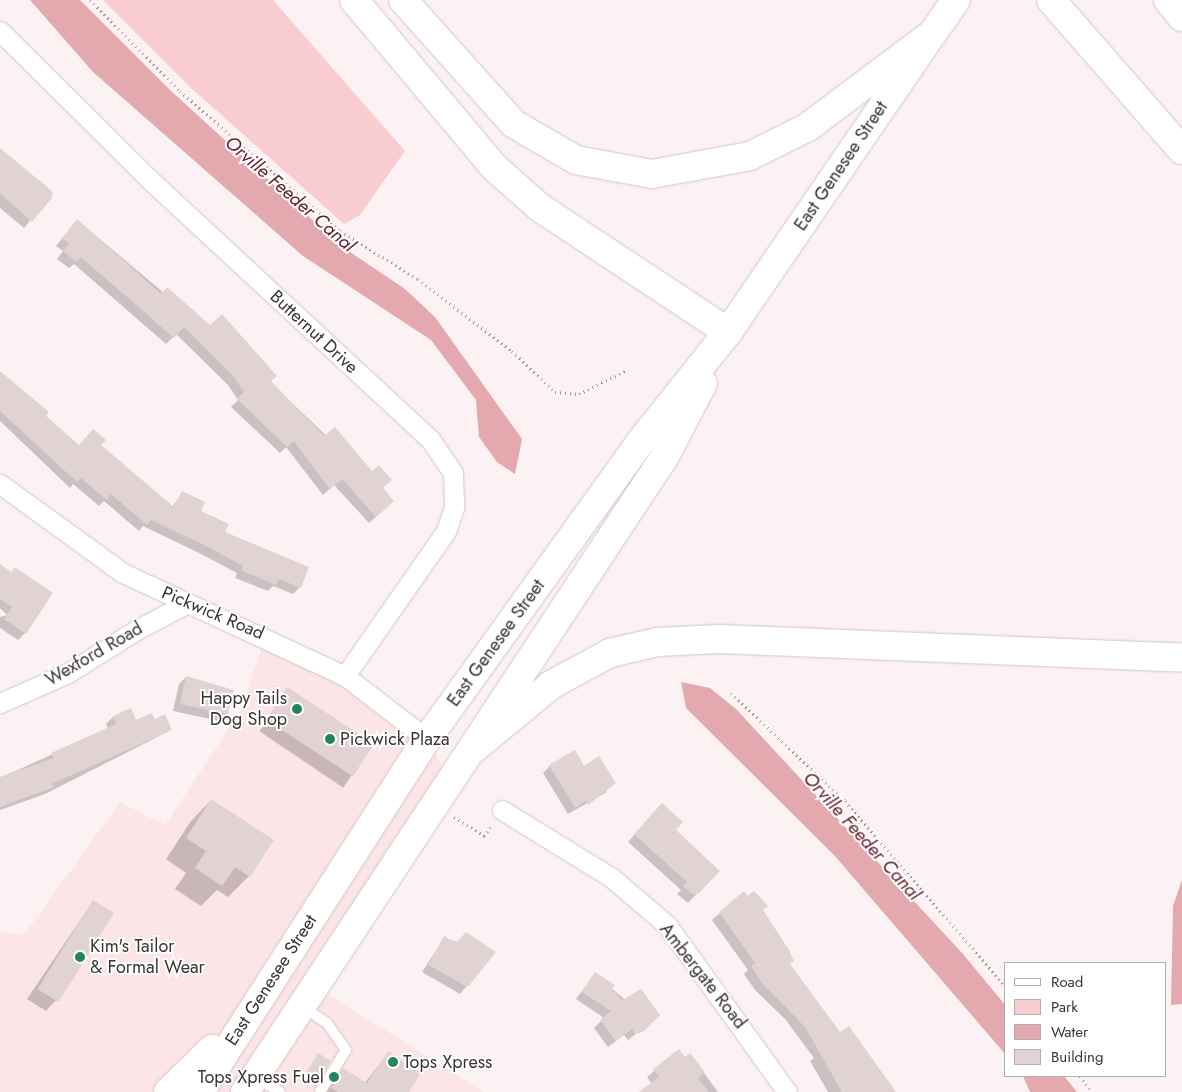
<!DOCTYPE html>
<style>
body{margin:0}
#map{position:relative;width:1182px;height:1092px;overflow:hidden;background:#fdf2f3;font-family:Jost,sans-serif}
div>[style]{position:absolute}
.built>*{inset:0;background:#fce5e7}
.green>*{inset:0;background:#f9ccd0}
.water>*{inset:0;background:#e4a9af}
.shadow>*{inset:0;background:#0003;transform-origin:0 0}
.building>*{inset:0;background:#e1d3d4;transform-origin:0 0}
.path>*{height:3px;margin-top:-1.5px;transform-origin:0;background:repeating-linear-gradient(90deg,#9b9393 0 1px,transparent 0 5px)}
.roads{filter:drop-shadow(0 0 1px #d3c5c6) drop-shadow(0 0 1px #d3c5c6)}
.lane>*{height:10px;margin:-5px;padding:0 5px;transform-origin:5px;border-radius:5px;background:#fff}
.street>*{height:19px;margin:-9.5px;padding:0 9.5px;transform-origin:9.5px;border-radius:9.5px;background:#fff}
.primary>*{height:28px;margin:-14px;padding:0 14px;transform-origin:14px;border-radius:14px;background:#fff}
.highway>*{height:28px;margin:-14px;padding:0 14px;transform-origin:14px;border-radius:14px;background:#fff}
.dots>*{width:14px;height:14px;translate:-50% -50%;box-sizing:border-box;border:2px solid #fff;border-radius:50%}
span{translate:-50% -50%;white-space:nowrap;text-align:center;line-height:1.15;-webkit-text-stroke:4px #fff;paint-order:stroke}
.street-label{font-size:18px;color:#393434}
.poi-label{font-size:18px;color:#393434}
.right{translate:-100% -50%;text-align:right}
.left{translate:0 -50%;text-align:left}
.water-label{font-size:19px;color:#621d2b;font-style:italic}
.legend{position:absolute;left:1004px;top:962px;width:162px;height:115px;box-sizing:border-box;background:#fff;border:1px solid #b0aeae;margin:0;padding:6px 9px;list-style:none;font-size:15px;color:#393434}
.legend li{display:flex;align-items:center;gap:10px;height:25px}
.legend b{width:25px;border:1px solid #b0aeae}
</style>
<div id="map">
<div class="built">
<div style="clip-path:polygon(266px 635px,427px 739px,450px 780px,315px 986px,484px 1092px,0 1092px,0 931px,24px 935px,120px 802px,165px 825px,241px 710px)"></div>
</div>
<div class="green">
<div style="clip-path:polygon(103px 0,273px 0,405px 151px,360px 215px,344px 224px,191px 88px)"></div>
</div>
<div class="water">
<div style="clip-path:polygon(30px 0,80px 0,170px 90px,341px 246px,405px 289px,435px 317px,522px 439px,515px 474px,497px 462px,479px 437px,476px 400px,431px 340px,303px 256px,93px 72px)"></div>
<div style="clip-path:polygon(681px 682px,710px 688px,736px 709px,963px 954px,1006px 1006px,1006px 1055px,834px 855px,686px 708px)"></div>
<div style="clip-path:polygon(1182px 880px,1182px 1004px,1171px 1005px,1173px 906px)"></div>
<div style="clip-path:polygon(1023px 1076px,1064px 1076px,1077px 1092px,1030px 1092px)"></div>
</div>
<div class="shadow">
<div style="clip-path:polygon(0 153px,53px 194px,24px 228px,0 208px)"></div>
<div style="clip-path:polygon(77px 220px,269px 381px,381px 488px,386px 508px,369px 523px,334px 485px,323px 495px,286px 447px,280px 453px,231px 407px,238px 400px,228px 385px,176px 334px,166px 344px,74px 264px,69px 268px,57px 259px,63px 251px,56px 246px)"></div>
<div style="clip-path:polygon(0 373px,78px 446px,99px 445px,172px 507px,183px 492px,223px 533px,300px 587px,293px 594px,273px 586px,268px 591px,235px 578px,237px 573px,197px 552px,143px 526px,139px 531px,104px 501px,99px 506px,73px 484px,70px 488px,0 421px)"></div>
<div style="clip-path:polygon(0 566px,25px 633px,18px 640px,0 628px,0 617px,7px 615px,0 608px)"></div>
<div style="clip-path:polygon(186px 677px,227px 714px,220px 721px,173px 711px,179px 684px)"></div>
<div style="left:288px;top:689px;width:101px;height:51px;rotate:34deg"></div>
<div style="clip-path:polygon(113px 717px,171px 730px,45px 794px,0 810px,0 778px,108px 729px,106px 724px)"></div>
<div style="clip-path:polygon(550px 766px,583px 767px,607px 792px,568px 814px,543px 773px)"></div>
<div style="clip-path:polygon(211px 800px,249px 876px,228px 897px,217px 890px,201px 906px,175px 889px,186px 873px,166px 859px,191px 821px)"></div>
<div style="clip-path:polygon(656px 811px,718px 871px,688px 903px,677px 894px,681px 890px,628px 842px)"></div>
<div style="clip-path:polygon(743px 893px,762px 911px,789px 965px,840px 1034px,892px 1092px,828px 1092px,810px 1061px,814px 1058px,785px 1019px,755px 990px,744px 974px,748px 970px,712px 920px)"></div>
<div style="clip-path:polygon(93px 901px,56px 1000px,46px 1011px,27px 999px)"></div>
<div style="clip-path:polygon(444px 938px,494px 953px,460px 994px,422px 972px)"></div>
<div style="clip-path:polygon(595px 974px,651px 1022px,628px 1040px,624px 1035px,608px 1047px,594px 1028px,604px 1018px,576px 999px)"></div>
<div style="clip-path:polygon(679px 1051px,685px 1059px,690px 1054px,718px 1092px,642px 1092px,652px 1084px,647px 1077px)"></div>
<div style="clip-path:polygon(388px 1053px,408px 1092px,326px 1092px,343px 1070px,365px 1083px)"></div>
<div style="clip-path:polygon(318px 1055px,318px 1080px,315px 1083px,304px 1077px)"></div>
</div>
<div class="building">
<div style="clip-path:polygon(0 148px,52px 191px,52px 198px,32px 222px,0 193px)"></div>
<div style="clip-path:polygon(77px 219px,161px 294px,167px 287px,210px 325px,222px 314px,277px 376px,271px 381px,324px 436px,335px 427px,372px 471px,379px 465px,392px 480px,383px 488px,394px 501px,376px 517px,342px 479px,330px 489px,294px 441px,287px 447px,237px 399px,244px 392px,235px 378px,184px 327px,174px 338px,81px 257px,77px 262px,63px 251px,69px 243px,62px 238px)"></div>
<div style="clip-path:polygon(0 371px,49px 412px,46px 416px,79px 445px,93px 429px,106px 440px,101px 445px,174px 507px,182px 491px,205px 502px,201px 511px,229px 524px,225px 532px,309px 567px,301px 588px,279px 579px,276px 585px,241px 570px,243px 566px,204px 545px,151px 520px,147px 525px,111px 494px,107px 500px,81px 478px,77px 482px,0 411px)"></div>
<div style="clip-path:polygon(0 564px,11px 572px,15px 567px,53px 593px,26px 634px,4px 619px,12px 607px,0 599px)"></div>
<div style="clip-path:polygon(186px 676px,234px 690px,228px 714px,180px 704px)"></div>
<div style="left:287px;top:687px;width:104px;height:39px;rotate:33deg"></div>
<div style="clip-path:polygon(131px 708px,136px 720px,152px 713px,155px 719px,165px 714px,172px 730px,52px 784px,54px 787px,0 807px,0 777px,54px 758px,51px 753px,116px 724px,113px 716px)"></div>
<div style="clip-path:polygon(575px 750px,584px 766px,599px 756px,616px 783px,588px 805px,585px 801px,575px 808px,549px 765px)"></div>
<div style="clip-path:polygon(211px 799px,274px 840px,250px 877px,235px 867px,222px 886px,195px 868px,206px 851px,186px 838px)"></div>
<div style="clip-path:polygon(662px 803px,683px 822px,676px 830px,720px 871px,698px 894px,692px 894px,683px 886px,687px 882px,634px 834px)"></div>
<div style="clip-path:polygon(744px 891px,748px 896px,754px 891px,768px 906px,763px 910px,789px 950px,794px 961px,790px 964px,840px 1032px,849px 1026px,896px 1092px,842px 1092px,805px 1027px,762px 983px,751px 966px,755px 963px,719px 912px)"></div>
<div style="left:93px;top:900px;width:25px;height:105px;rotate:32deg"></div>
<div style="clip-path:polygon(466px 932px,496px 952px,468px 987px,428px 965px,444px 936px,456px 943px)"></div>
<div style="clip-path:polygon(595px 972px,615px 985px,612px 989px,622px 1000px,641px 989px,660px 1015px,643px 1032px,635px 1034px,632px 1029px,616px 1041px,600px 1020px,611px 1011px,582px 992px)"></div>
<div style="clip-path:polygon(679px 1049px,685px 1057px,690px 1053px,705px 1072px,698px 1078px,709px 1092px,639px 1092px,659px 1077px,653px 1069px)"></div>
<div style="clip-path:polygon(388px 1051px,421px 1073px,409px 1092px,338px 1092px,331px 1088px,343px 1068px,367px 1083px)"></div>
<div style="left:318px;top:1053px;width:15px;height:23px;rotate:32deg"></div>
</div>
<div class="path">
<div style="left:90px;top:0;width:128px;rotate:45.3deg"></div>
<div style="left:180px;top:91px;width:213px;rotate:41.2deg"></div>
<div style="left:340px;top:231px;width:92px;rotate:31.6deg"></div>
<div style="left:418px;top:279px;width:118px;rotate:37.5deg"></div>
<div style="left:512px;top:351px;width:59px;rotate:43.6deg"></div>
<div style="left:555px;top:392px;width:24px;rotate:5deg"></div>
<div style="left:579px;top:394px;width:54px;rotate:-26.6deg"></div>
<div style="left:731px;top:693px;width:157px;rotate:43.5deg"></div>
<div style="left:845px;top:801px;width:246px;rotate:49.1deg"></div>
<div style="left:454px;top:817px;width:36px;rotate:32deg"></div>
<div style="left:484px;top:836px;width:12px;rotate:-55deg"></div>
<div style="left:1080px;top:1076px;width:19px;rotate:55deg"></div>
</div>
<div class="roads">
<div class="lane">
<div style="left:303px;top:1007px;width:29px;rotate:34deg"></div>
<div style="left:327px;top:1023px;width:33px;rotate:55deg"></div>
<div style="left:346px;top:1050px;width:49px;rotate:121.8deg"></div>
<div style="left:255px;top:1077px;width:29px;rotate:31deg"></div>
</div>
<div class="street">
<div style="left:0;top:31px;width:211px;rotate:44.8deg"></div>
<div style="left:150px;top:180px;width:381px;rotate:42.8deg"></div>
<div style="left:430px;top:439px;width:41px;rotate:55.9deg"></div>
<div style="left:453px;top:473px;width:34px;rotate:88deg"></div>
<div style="left:454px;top:507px;width:25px;rotate:108deg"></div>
<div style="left:446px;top:531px;width:177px;rotate:124.9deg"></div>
<div style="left:0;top:484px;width:152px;rotate:35.9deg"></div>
<div style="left:123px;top:573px;width:245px;rotate:24.9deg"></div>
<div style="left:345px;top:676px;width:103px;rotate:37.5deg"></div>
<div style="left:0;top:703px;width:74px;rotate:-23.8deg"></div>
<div style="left:68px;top:673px;width:83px;rotate:-32.2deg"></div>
<div style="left:138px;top:629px;width:56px;rotate:-27.5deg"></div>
<div style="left:502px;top:810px;width:129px;rotate:31.7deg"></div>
<div style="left:612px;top:878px;width:72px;rotate:40.5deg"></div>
<div style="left:667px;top:925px;width:206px;rotate:54.3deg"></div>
</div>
<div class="primary">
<div style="left:168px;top:1092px;width:62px;rotate:-44.3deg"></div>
<div style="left:200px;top:1092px;width:420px;rotate:-57.3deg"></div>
<div style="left:427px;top:739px;width:367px;rotate:-54.3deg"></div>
<div style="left:641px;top:441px;width:139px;rotate:-51.4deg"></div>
<div style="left:728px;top:332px;width:354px;rotate:-55.6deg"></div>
<div style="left:245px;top:1092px;width:762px;rotate:-56.56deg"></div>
<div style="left:665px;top:456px;width:82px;rotate:-62.5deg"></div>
</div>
<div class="highway">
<div style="left:354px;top:0;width:218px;rotate:50deg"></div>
<div style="left:494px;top:167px;width:60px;rotate:41.6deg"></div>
<div style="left:539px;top:207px;width:227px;rotate:33.5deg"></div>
<div style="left:403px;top:0;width:166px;rotate:48.2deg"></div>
<div style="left:514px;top:124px;width:72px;rotate:30.1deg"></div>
<div style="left:576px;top:160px;width:77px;rotate:10.4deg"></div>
<div style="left:652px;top:174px;width:100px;rotate:-10.4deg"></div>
<div style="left:750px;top:156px;width:65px;rotate:-26.6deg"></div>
<div style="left:808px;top:127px;width:156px;rotate:-36.9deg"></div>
<div style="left:933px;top:33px;width:40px;rotate:-55.1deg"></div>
<div style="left:1051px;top:0;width:199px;rotate:48.9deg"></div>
<div style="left:1168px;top:0;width:22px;rotate:51deg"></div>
<div style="left:471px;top:751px;width:104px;rotate:-39.5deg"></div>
<div style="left:551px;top:685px;width:67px;rotate:-28.5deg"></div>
<div style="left:610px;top:653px;width:48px;rotate:-13.2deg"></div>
<div style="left:657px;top:642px;width:62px;rotate:-2.8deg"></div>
<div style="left:719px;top:639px;width:463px;rotate:2.3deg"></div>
</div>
</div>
<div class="dots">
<div style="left:297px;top:709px;background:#23845d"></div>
<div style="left:330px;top:739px;background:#23845d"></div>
<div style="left:80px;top:957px;background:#23845d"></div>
<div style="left:393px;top:1062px;background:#23845d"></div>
<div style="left:334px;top:1077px;background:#23845d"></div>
</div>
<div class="street-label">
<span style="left:841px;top:166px;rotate:-56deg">East Genesee Street</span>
<span style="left:314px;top:332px;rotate:43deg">Butternut Drive</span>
<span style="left:213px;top:613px;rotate:23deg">Pickwick Road</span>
<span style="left:496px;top:643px;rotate:-54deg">East Genesee Street</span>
<span style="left:94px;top:654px;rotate:-30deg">Wexford Road</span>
<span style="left:703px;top:976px;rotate:52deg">Ambergate Road</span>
<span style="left:271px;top:980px;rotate:-57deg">East Genesee Street</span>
</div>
<div class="poi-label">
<span class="right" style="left:287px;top:709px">Happy Tails<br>Dog Shop</span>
<span class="left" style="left:340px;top:739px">Pickwick Plaza</span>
<span class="left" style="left:90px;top:957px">Kim's Tailor<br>&amp; Formal Wear</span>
<span class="left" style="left:403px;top:1062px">Tops Xpress</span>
<span class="right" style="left:324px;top:1077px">Tops Xpress Fuel</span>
</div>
<div class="water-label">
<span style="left:290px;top:194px;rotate:41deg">Orville Feeder Canal</span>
<span style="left:862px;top:836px;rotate:48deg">Orville Feeder Canal</span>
</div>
<ul class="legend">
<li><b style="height:6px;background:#fff"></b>Road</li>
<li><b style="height:14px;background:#f9ccd0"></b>Park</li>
<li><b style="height:14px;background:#e4a9af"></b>Water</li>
<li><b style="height:14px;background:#e1d3d4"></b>Building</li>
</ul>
</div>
